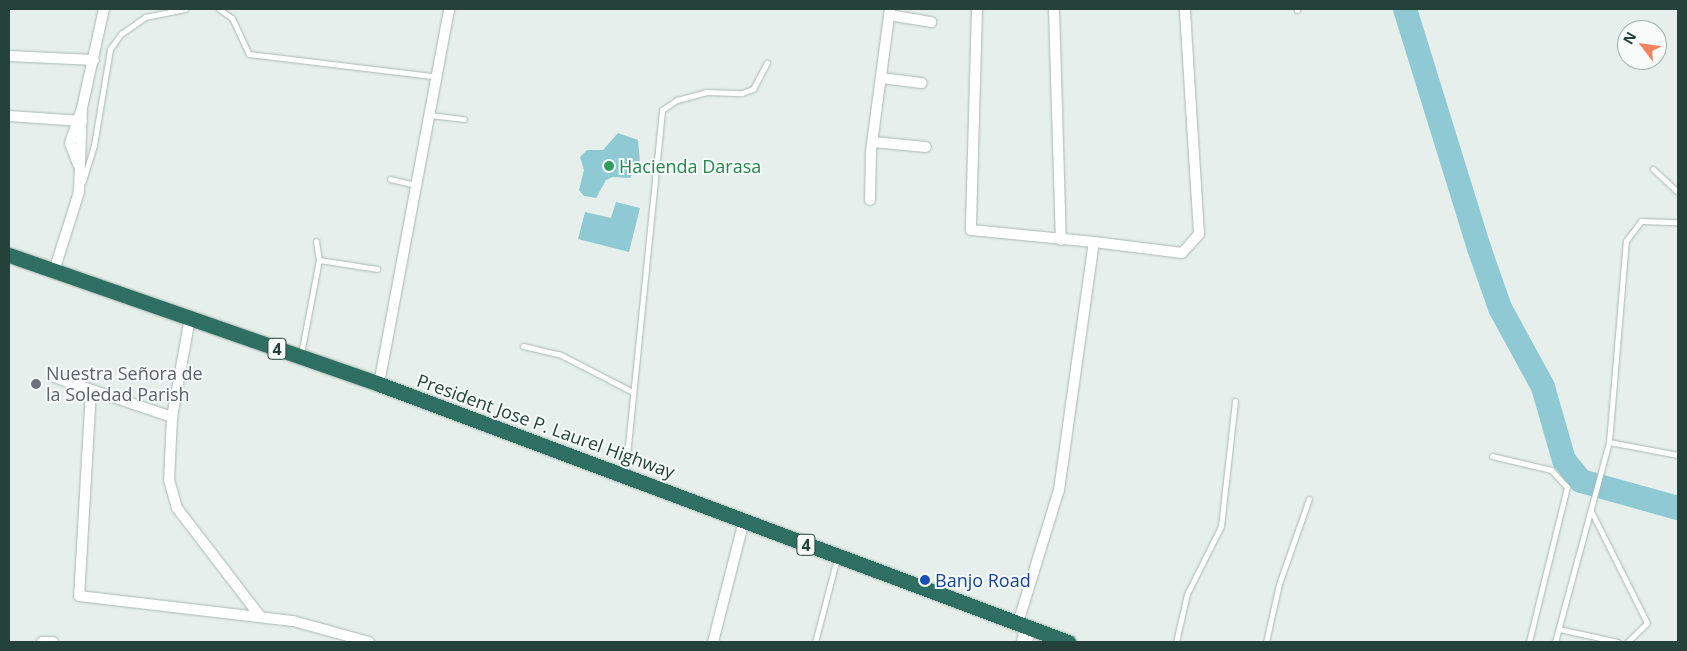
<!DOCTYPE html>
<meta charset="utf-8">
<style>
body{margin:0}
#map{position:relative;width:1687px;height:651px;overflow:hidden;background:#e6efeb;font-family:"Open Sans",sans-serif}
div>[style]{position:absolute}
.water>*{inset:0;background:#8ec9d4}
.river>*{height:24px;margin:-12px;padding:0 12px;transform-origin:12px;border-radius:12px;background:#8ec9d4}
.roads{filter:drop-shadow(0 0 1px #a8b8b2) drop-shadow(0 0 1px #a8b8b2)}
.lane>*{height:5px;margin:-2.5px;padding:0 2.5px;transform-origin:2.5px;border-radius:2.5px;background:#fff}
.street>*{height:10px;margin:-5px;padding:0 5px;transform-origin:5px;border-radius:5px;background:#fff}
.secondary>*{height:15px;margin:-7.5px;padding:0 7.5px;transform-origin:7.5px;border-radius:7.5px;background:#fff}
.highway>*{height:15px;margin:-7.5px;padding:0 7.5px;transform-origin:7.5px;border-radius:7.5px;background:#2f6f62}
.dots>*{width:14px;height:14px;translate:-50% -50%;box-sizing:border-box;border:2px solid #f7fbf9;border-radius:50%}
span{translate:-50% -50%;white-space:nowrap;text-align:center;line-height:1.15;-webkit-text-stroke:4px #f7fbf9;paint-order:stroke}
.shield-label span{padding:1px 4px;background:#f7fbf9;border:1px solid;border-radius:4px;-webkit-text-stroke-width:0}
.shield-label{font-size:16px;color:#24423a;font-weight:700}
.leisure-label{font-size:18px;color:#27864d}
.left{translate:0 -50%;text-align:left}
.worship-label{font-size:18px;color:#5b616d}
.street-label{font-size:18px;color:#24423a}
.transit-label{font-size:18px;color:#164399}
.frame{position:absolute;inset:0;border:10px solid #24423a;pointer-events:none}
.north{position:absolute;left:1617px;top:20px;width:50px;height:50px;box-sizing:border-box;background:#f7fbf9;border:1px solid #a3b1ad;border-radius:50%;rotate:300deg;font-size:14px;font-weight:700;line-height:20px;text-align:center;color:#24423a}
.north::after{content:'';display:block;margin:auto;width:18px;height:22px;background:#f4845f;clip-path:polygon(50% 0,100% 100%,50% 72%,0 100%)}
</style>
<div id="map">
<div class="water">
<div style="clip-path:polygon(618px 133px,638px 140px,640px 162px,630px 178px,613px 177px,606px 180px,596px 198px,584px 196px,579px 190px,584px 170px,580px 157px,587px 150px,603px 150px)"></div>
<div style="clip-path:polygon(616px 202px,640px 208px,629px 252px,578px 239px,585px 212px,611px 218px)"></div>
</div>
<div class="river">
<div style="left:1405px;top:9px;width:250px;rotate:72.8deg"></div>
<div style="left:1479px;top:248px;width:64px;rotate:70.7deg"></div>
<div style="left:1500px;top:308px;width:90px;rotate:61.4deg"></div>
<div style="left:1543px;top:387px;width:76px;rotate:74deg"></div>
<div style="left:1564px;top:460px;width:27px;rotate:51deg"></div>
<div style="left:1581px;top:481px;width:101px;rotate:15.6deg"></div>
</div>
<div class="roads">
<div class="lane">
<div style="left:219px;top:9px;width:16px;rotate:35deg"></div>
<div style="left:232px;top:18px;width:40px;rotate:65deg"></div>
<div style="left:249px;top:54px;width:190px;rotate:6.9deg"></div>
<div style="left:1297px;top:10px;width:1px;rotate:-90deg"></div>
<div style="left:430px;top:115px;width:34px;rotate:7deg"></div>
<div style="left:1653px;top:169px;width:34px;rotate:43deg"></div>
<div style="left:390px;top:179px;width:27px;rotate:13deg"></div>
<div style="left:83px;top:181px;width:38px;rotate:-73deg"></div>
<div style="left:94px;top:145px;width:97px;rotate:-80.5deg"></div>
<div style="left:110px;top:49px;width:19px;rotate:-54deg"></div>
<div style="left:121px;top:34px;width:29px;rotate:-35deg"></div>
<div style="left:145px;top:17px;width:41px;rotate:-11.3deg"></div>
<div style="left:319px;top:260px;width:59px;rotate:8.8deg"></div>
<div style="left:523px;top:346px;width:37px;rotate:13deg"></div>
<div style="left:559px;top:354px;width:83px;rotate:27.2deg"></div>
<div style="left:301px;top:354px;width:96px;rotate:-79.2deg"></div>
<div style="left:319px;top:260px;width:19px;rotate:-99deg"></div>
<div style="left:1609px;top:442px;width:70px;rotate:10.7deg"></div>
<div style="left:1492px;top:456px;width:61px;rotate:13.3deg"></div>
<div style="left:1551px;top:470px;width:23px;rotate:47deg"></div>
<div style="left:1567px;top:487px;width:160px;rotate:103.8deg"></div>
<div style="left:625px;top:475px;width:367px;rotate:-84.2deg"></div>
<div style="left:662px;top:110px;width:18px;rotate:-34deg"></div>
<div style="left:677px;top:100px;width:30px;rotate:-15deg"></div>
<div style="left:706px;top:92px;width:36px;rotate:2deg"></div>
<div style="left:742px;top:93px;width:12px;rotate:-20deg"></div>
<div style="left:753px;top:89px;width:30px;rotate:-62deg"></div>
<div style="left:1591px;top:511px;width:125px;rotate:63.4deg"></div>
<div style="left:1647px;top:623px;width:28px;rotate:136deg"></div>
<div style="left:1559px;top:629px;width:60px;rotate:12.4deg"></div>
<div style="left:815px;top:642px;width:87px;rotate:-75.3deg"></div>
<div style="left:1176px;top:642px;width:49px;rotate:-77.1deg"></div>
<div style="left:1187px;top:594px;width:76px;rotate:-63.4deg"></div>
<div style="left:1221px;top:526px;width:126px;rotate:-83.6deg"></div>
<div style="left:1266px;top:642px;width:59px;rotate:-77.4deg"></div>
<div style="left:1279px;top:584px;width:90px;rotate:-70.6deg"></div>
<div style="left:1555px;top:642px;width:207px;rotate:-74.9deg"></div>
<div style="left:1609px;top:442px;width:202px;rotate:-85.2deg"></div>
<div style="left:1626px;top:241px;width:25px;rotate:-53deg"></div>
<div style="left:1641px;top:221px;width:37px;rotate:2deg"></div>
</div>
<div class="street">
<div style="left:977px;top:9px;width:221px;rotate:91.6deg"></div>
<div style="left:971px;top:230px;width:124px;rotate:5.6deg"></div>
<div style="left:1054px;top:9px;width:231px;rotate:88.3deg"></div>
<div style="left:889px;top:15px;width:43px;rotate:9.5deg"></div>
<div style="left:9px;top:56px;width:85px;rotate:2.7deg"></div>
<div style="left:881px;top:78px;width:41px;rotate:7deg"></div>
<div style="left:9px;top:116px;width:73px;rotate:3.9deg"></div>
<div style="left:873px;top:142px;width:53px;rotate:5.4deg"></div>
<div style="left:78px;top:164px;width:22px;rotate:-111deg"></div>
<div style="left:70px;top:143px;width:37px;rotate:-71deg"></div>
<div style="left:82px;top:108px;width:101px;rotate:-77.5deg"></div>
<div style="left:870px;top:200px;width:49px;rotate:-88.8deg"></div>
<div style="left:871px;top:151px;width:143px;rotate:-82.4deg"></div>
<div style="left:54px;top:271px;width:83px;rotate:-72.4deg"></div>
<div style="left:79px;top:192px;width:84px;rotate:-88deg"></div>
<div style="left:190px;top:318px;width:101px;rotate:100.3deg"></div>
<div style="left:172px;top:417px;width:63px;rotate:92.7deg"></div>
<div style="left:169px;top:480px;width:29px;rotate:74deg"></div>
<div style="left:177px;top:508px;width:136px;rotate:52.5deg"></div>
<div style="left:54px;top:377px;width:125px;rotate:18.7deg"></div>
<div style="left:379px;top:384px;width:381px;rotate:-79.4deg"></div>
<div style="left:91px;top:390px;width:206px;rotate:93.3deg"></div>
<div style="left:79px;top:596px;width:215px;rotate:6.7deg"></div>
<div style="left:293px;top:621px;width:79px;rotate:15.4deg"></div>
<div style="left:1018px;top:623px;width:139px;rotate:-72.9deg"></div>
<div style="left:1059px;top:490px;width:250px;rotate:-82deg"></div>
<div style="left:1094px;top:242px;width:89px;rotate:7.1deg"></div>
<div style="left:1182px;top:253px;width:25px;rotate:-48deg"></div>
<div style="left:1199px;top:234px;width:225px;rotate:-93.6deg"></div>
<div style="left:42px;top:642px;width:11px"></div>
<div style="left:713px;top:642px;width:126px;rotate:-75.7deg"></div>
</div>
<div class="secondary">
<div style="left:1024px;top:642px;width:15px;rotate:-79deg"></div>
</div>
<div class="highway">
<div style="left:9px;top:255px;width:392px;rotate:19.2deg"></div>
<div style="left:379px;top:384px;width:736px;rotate:20.53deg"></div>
</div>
</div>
<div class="dots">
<div style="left:609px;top:166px;background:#2e9e5b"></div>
<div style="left:36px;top:384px;background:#6b7280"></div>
<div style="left:925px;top:580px;background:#1a4fb4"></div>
</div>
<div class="shield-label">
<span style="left:277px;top:349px">4</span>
<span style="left:806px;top:545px">4</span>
</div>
<div class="leisure-label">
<span class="left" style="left:619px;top:166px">Hacienda Darasa</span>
</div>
<div class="worship-label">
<span class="left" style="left:46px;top:384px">Nuestra Señora de<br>la Soledad Parish</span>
</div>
<div class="street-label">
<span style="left:546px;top:426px;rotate:20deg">President Jose P. Laurel Highway</span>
</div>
<div class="transit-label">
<span class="left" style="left:935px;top:580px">Banjo Road</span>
</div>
<div class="frame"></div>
<div class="north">N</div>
</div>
